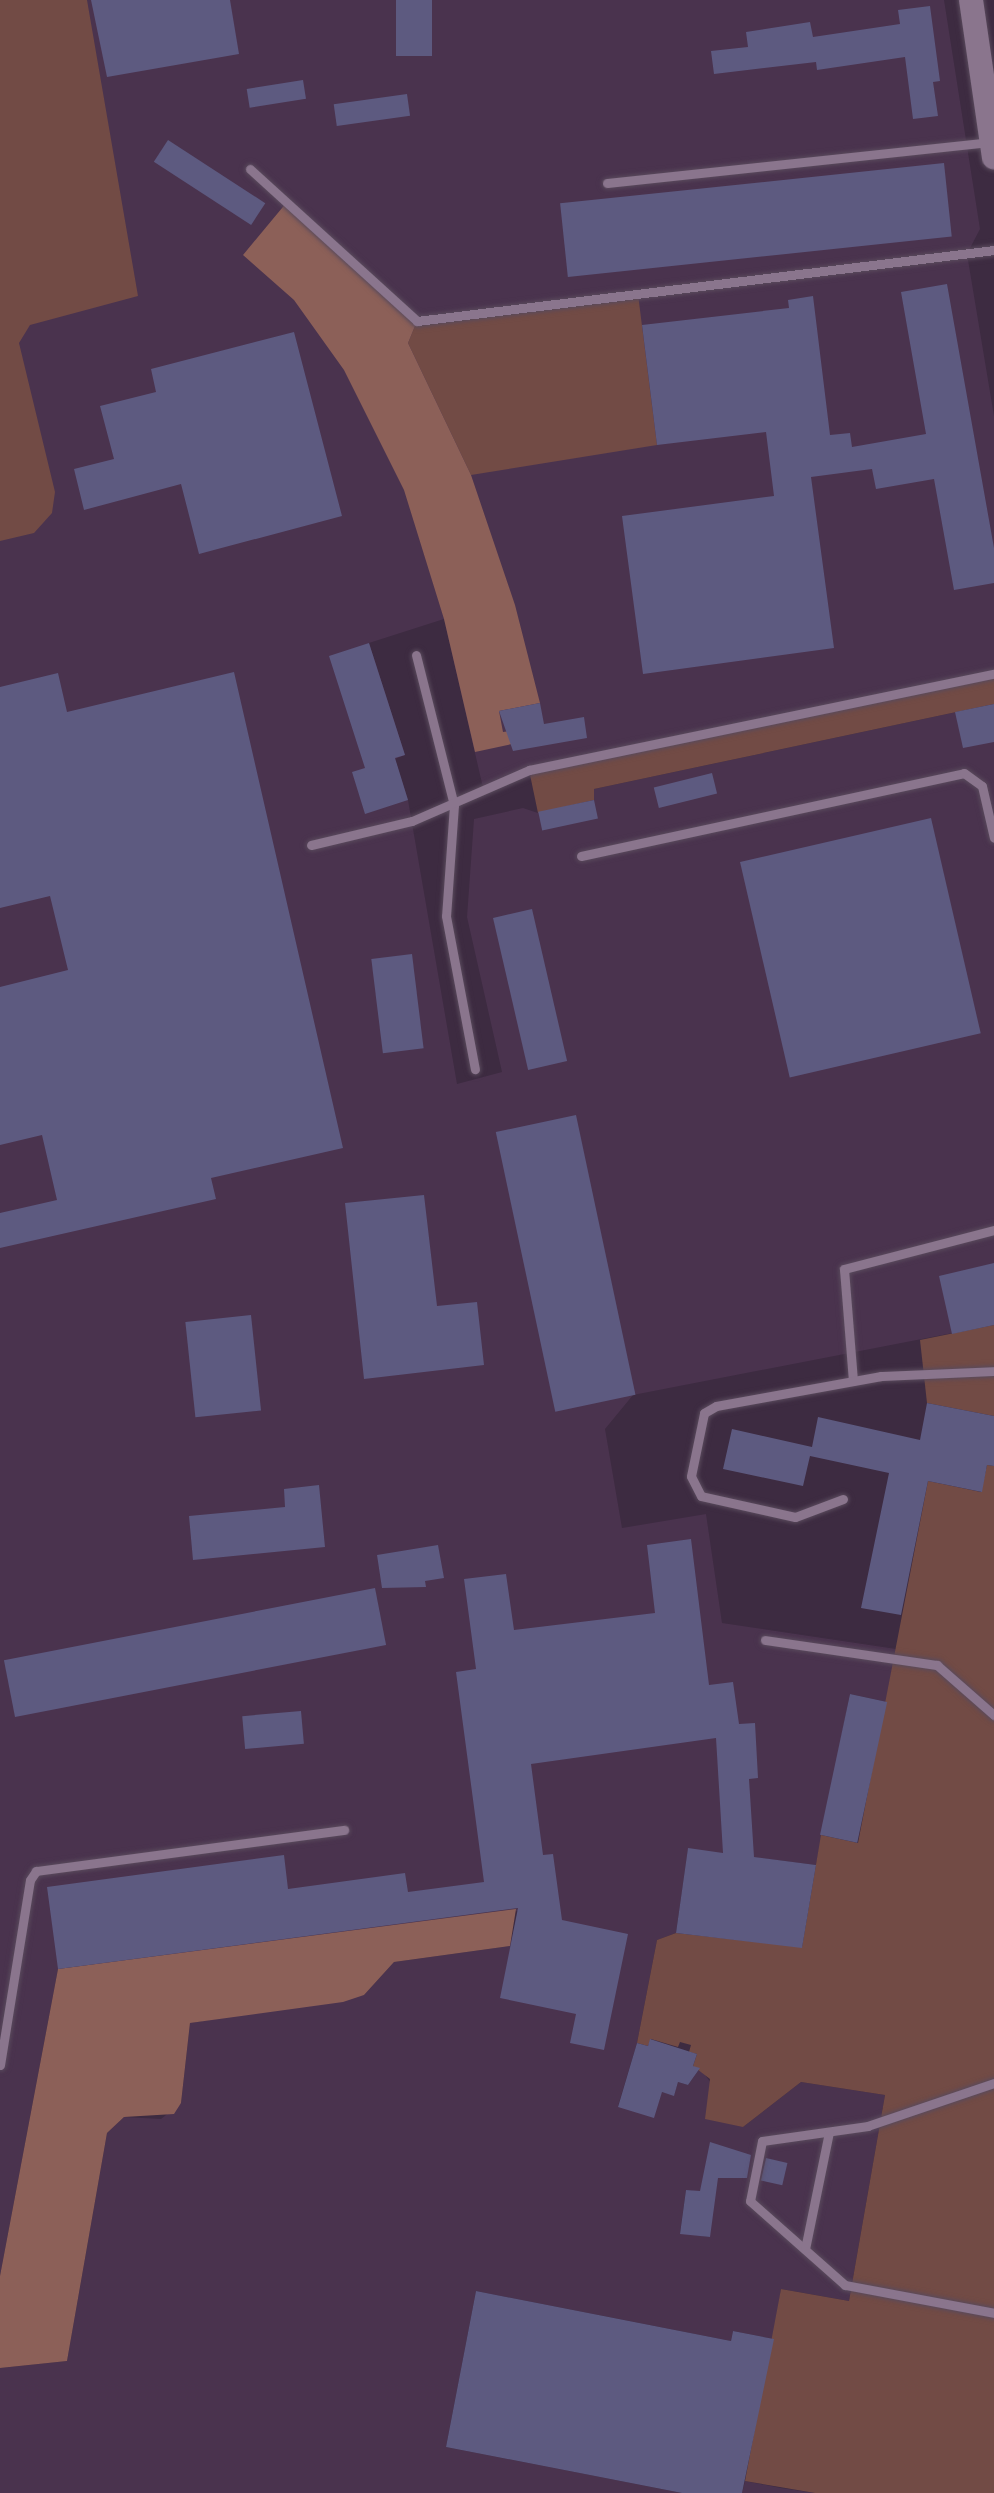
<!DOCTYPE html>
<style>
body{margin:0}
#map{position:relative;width:994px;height:2493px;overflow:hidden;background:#3d2b41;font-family:"Noto Serif",serif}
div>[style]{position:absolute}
.built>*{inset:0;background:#4a334e}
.green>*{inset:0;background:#724b45}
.forest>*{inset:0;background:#8c6058}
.building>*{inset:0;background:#5d5a80;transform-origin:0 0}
.roads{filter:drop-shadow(0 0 2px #594a5c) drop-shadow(0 0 2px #594a5c)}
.service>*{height:9px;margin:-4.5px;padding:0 4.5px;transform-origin:4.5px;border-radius:4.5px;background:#8a758d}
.tertiary>*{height:24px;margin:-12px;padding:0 12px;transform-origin:12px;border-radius:12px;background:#8a758d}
span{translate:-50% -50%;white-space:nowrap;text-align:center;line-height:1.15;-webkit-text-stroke:8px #201721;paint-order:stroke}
</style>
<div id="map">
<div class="built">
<div style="clip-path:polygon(evenodd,0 0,944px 0,980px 229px,967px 254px,994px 416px,994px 674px,529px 770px,484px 792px,444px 619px,369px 643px,405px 755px,395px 759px,408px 800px,457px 1084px,502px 1072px,467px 917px,474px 819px,523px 808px,538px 813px,593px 800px,594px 789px,994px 704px,994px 1325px,633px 1395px,605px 1429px,622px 1528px,706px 1514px,722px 1623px,896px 1649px,887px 1702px,850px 1694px,816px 1865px,688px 1849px,676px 1933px,657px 1940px,637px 2043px,618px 2106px,662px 2092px,674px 2095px,678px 2082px,688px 2085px,700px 2068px,743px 2127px,801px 2082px,885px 2095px,849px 2301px,781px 2289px,774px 2339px,733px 2331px,731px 2341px,476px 2291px,446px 2447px,682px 2493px,0 2493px,0 2368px,67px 2361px,107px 2133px,124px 2117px,161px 2119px,181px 2103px,190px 2023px,364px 1995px,394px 1962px,510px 1946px,518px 1911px,58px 1969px,0 2276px,0 0,686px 2190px,715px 2194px,709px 2237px,680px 2233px,686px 2190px)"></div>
<div style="clip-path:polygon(745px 2481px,781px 2488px,815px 2493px,742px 2493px)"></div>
</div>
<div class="green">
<div style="clip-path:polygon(0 0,87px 0,138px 296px,30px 325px,19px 343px,55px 492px,52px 513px,34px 533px,0 541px)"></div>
<div style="clip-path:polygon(638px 294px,657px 445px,471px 475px,408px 343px,417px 321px)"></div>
<div style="clip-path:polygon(994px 674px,994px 704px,594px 789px,594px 800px,538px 813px,529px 770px)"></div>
<div style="clip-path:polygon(994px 1325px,994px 1416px,927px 1403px,920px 1340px)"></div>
<div style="clip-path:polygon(987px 1465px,994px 1466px,994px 2493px,815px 2493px,745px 2481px,781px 2289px,849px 2301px,885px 2095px,801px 2082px,743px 2127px,705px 2119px,710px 2079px,693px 2066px,697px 2054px,689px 2052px,691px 2045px,680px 2042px,678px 2047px,651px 2039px,648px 2046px,637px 2043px,657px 1940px,676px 1933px,802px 1947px,821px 1835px,858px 1843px,928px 1481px,981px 1492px)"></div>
</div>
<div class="forest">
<div style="clip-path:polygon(287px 202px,417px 321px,408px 343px,471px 475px,515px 605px,540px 703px,499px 711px,503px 732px,510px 731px,512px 744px,475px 752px,444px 619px,404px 490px,344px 370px,294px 300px,243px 255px)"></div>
<div style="clip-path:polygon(516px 1909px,510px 1946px,394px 1962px,364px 1995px,343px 2002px,190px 2023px,181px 2103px,174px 2114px,124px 2117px,107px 2133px,67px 2361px,0 2368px,0 2276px,58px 1969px)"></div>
</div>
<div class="building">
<div style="clip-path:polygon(91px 0,230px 0,239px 54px,107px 77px)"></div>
<div style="left:396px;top:0;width:36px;height:56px"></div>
<div style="clip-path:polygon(930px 6px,940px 81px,933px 82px,938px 116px,913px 119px,905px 57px,817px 70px,816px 62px,714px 74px,711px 51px,748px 47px,746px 32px,810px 22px,813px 37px,900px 24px,898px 10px)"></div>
<div style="left:303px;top:80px;width:19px;height:57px;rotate:81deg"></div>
<div style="left:407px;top:94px;width:22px;height:74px;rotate:82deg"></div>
<div style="left:168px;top:140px;width:116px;height:26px;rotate:33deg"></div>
<div style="left:944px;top:163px;width:74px;height:386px;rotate:84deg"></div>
<div style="clip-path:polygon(947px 284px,994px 548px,994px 583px,954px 590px,934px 479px,876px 489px,872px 469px,811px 477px,834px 648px,643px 674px,622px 516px,774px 496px,766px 432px,657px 445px,642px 325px,789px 308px,788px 300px,813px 296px,830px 435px,850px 433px,852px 447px,926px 434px,901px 292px)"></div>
<div style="clip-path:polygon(294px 332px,342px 516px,199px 554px,181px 484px,84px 510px,74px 469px,114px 459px,100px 406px,156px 392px,151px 369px)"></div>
<div style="clip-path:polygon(369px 643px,405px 755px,395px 758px,408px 800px,365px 814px,352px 772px,365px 768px,329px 656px)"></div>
<div style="clip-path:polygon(234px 672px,343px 1148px,211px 1178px,216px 1199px,0 1248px,0 1213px,57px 1200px,42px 1135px,0 1145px,0 987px,68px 970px,50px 896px,0 908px,0 687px,58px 673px,67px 712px)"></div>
<div style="clip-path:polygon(540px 703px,544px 724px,584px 717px,587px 738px,513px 751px,499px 711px)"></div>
<div style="clip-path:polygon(994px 704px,994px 742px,963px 748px,955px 712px)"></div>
<div style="left:712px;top:773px;width:21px;height:60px;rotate:76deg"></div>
<div style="left:594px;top:800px;width:19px;height:57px;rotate:78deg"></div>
<div style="left:931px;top:818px;width:221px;height:196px;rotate:77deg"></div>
<div style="left:532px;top:909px;width:156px;height:40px;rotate:77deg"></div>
<div style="left:412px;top:954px;width:95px;height:41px;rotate:83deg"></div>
<div style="left:576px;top:1115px;width:286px;height:82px;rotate:78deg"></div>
<div style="clip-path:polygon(424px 1195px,437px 1306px,477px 1302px,484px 1365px,364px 1379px,345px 1203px)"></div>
<div style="clip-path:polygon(994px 1263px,994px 1325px,952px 1334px,939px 1276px)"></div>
<div style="left:251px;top:1315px;width:96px;height:66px;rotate:84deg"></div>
<div style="clip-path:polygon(927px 1403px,994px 1416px,994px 1466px,987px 1465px,982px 1492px,928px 1481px,901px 1615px,861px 1608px,889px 1473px,810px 1456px,803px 1486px,723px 1469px,732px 1429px,812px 1447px,818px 1417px,920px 1440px)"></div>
<div style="clip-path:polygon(319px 1485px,325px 1547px,193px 1560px,189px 1516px,285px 1507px,284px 1489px)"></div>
<div style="clip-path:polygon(691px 1539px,709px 1685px,733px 1682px,739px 1724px,755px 1723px,758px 1778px,749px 1779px,754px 1857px,816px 1865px,802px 1948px,676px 1933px,688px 1848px,723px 1853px,716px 1738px,531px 1764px,543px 1855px,553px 1854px,562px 1920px,628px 1934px,604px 2050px,570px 2043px,576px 2014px,500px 1998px,518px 1908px,58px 1969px,47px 1887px,284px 1855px,288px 1889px,405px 1873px,408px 1892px,484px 1882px,456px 1672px,476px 1669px,464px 1579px,506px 1574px,514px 1630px,655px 1613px,647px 1545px)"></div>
<div style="clip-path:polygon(438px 1545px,444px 1578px,425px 1581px,426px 1587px,382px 1588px,377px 1555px)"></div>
<div style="left:375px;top:1588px;width:58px;height:378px;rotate:79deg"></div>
<div style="left:850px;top:1694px;width:38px;height:144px;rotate:12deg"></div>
<div style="left:301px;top:1711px;width:33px;height:59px;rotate:85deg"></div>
<div style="clip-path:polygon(650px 2039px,697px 2054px,693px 2066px,700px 2068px,688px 2085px,678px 2082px,674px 2096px,662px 2092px,654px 2118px,618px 2107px,637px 2043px,648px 2046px)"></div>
<div style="clip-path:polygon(710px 2142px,751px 2155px,747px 2178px,718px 2178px,710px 2237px,680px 2234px,686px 2190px,700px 2191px)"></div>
<div style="left:766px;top:2158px;width:22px;height:23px;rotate:13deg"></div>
<div style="clip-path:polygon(476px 2291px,731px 2341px,733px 2331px,774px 2339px,742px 2493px,682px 2493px,446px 2447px)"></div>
</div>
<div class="roads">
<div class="service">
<div style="left:250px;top:169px;width:226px;rotate:42.3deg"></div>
<div style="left:417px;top:321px;width:581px;rotate:-7.01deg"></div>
<div style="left:607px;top:183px;width:387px;rotate:-6.1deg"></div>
<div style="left:416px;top:655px;width:155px;rotate:75.8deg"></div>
<div style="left:454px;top:805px;width:111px;rotate:94.1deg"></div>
<div style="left:446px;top:916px;width:156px;rotate:79.3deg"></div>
<div style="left:311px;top:845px;width:104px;rotate:-13.4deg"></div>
<div style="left:412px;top:821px;width:128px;rotate:-23.6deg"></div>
<div style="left:529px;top:770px;width:475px;rotate:-11.7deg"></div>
<div style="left:581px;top:856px;width:392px;rotate:-12.2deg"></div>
<div style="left:964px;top:773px;width:22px;rotate:36deg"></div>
<div style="left:982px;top:786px;width:53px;rotate:77deg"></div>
<div style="left:853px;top:1381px;width:112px;rotate:-94.6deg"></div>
<div style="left:844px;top:1269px;width:155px;rotate:-14.6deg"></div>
<div style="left:843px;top:1499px;width:51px;rotate:159.4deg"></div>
<div style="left:795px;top:1517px;width:96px;rotate:-167.4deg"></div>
<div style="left:701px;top:1496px;width:22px;rotate:-117deg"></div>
<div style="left:691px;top:1476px;width:64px;rotate:-78.3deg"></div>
<div style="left:704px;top:1413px;width:14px;rotate:-30deg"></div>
<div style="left:716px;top:1406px;width:168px;rotate:-10.3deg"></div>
<div style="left:881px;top:1376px;width:113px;rotate:-2.5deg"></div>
<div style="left:765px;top:1640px;width:174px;rotate:8.3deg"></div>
<div style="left:937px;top:1665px;width:76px;rotate:41.3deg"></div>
<div style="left:0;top:2065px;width:187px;rotate:-80.8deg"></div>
<div style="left:30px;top:1880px;width:11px;rotate:-56deg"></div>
<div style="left:36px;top:1871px;width:311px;rotate:-7.6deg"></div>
<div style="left:994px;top:2083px;width:133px;rotate:161.2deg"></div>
<div style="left:868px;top:2126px;width:107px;rotate:171.9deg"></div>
<div style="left:762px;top:2141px;width:61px;rotate:101.3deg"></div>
<div style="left:750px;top:2201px;width:127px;rotate:41.5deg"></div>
<div style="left:845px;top:2285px;width:152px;rotate:10.6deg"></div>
<div style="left:805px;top:2249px;width:119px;rotate:-78.4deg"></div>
</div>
<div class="tertiary">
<div style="left:971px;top:0;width:159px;rotate:81.7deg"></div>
</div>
</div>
</div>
